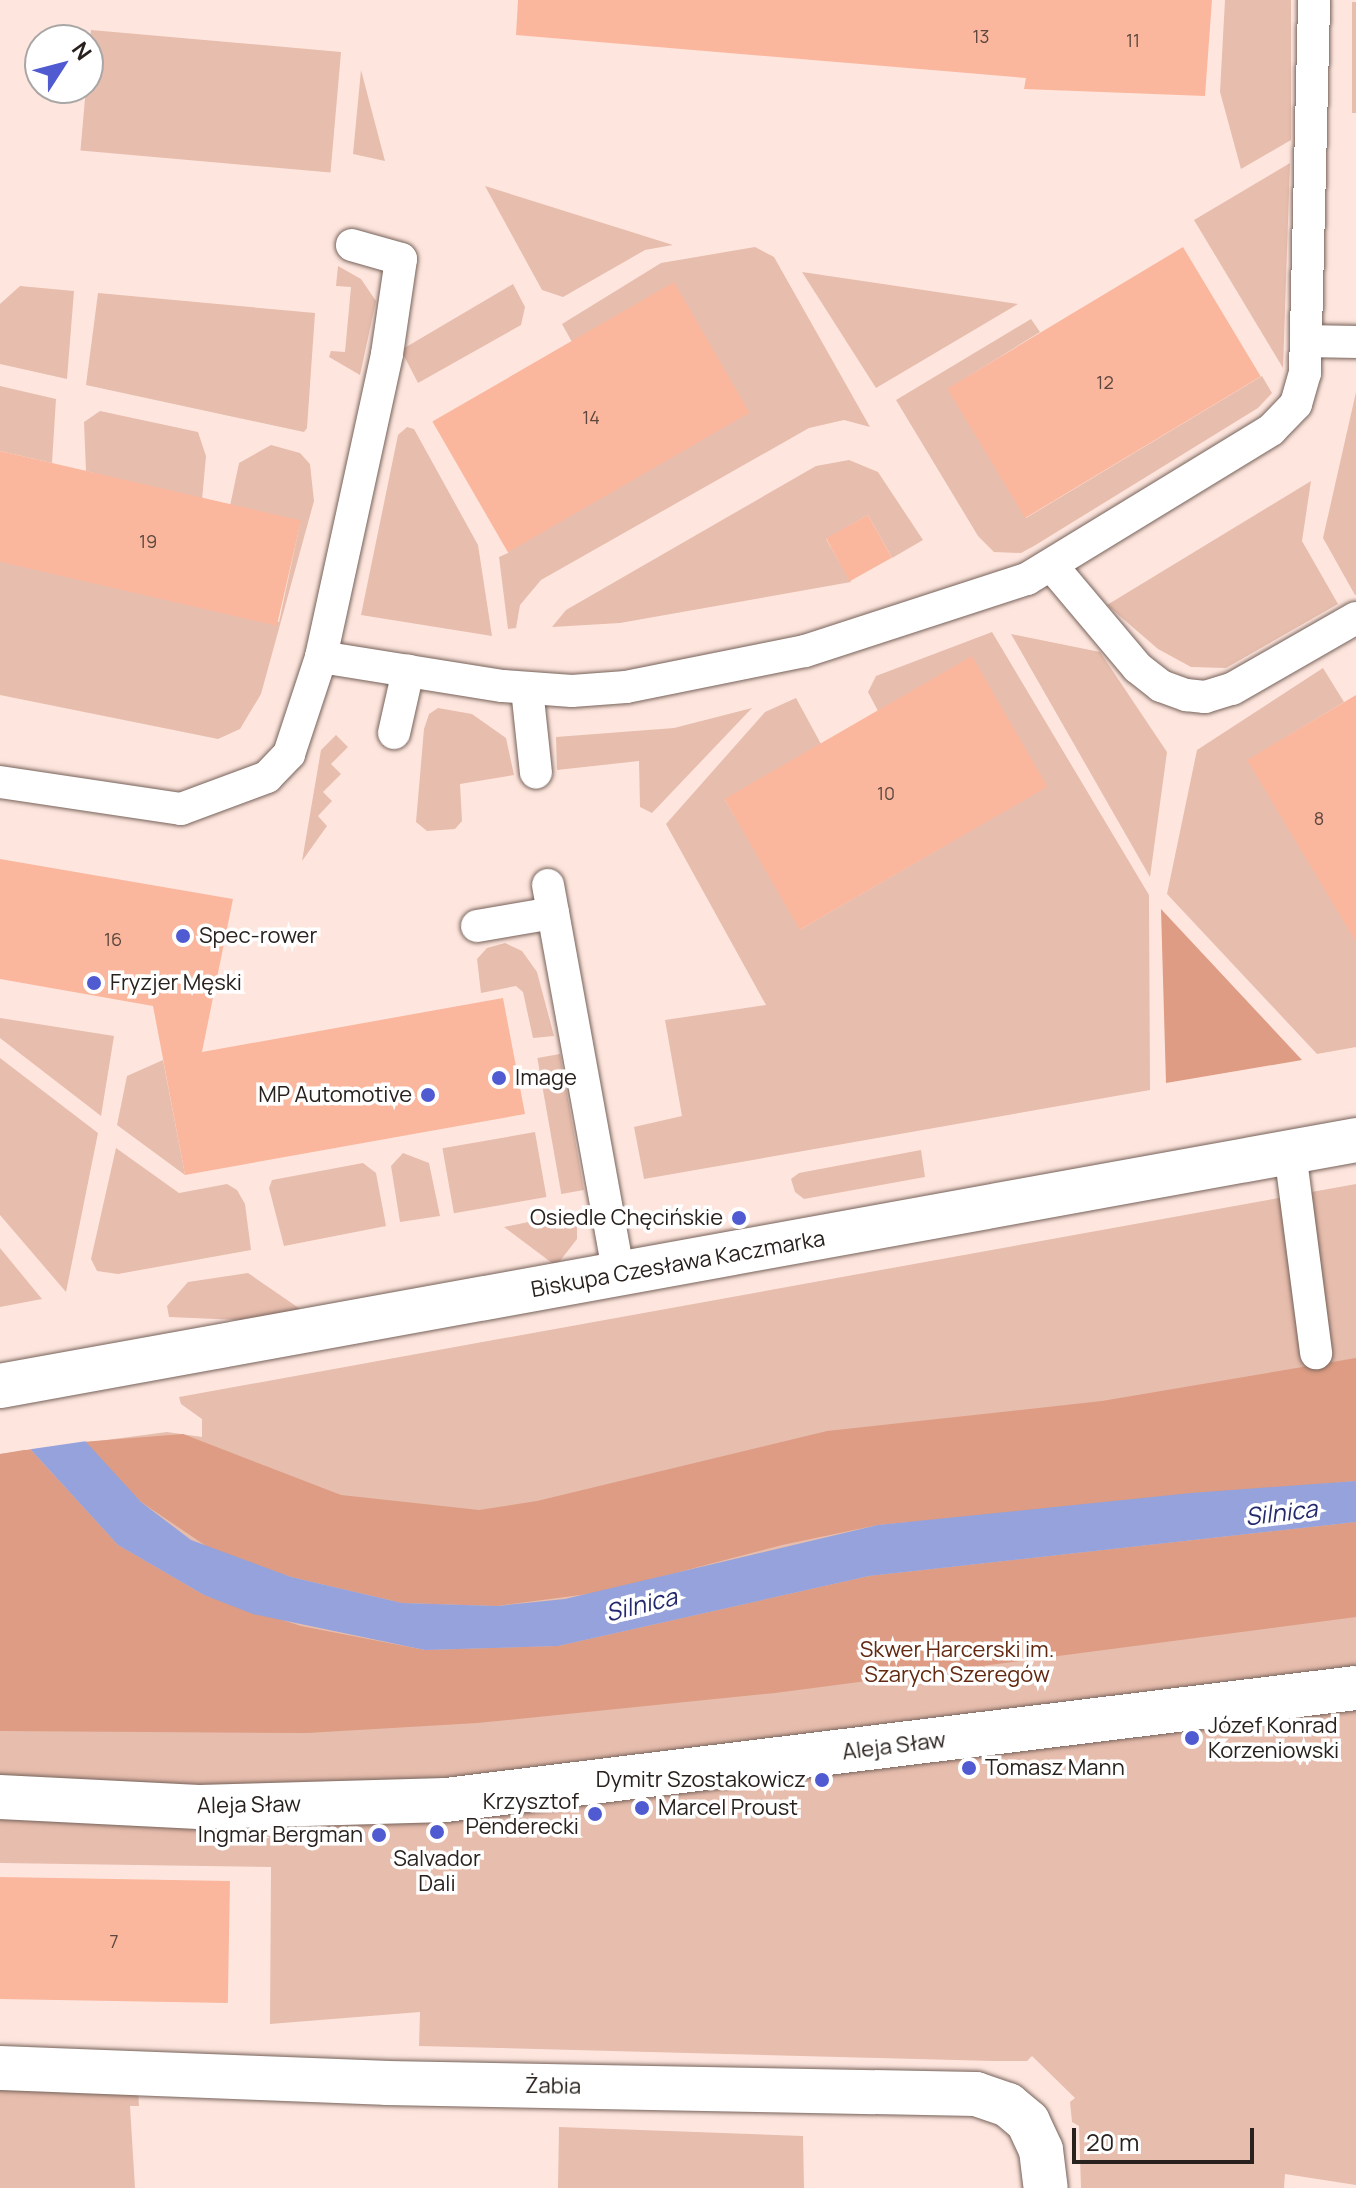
<!DOCTYPE html>
<meta charset="utf-8">
<style>
body{margin:0}
#map{position:relative;width:1356px;height:2188px;overflow:hidden;background:#fee6de;font-family:Manrope,sans-serif}
div>[style]{position:absolute}
.green>*{inset:0;background:#e7bdad;transform-origin:0 0}
.forest>*{inset:0;background:#dd9c83}
.water>*{inset:0;background:#95a2dc}
.pier>*{inset:0;background:#fee6de}
.building>*{inset:0;background:#fab79e;transform-origin:0 0}
.roads{filter:drop-shadow(0 0 2px #76625a) drop-shadow(0 0 2px #76625a)}
.lane>*{height:32px;margin:-16px;padding:0 16px;transform-origin:16px;border-radius:16px;background:#fff}
.street>*{height:44px;margin:-22px;padding:0 22px;transform-origin:22px;border-radius:22px;background:#fff}
.dots>*{width:22px;height:22px;translate:-50% -50%;box-sizing:border-box;border:4px solid #fff;border-radius:50%}
span{translate:-50% -50%;white-space:nowrap;text-align:center;line-height:1.15;-webkit-text-stroke:7px #fff;paint-order:stroke}
.number-label{font-size:18px;color:#5d463d}
.number-label span{-webkit-text-stroke-width:0}
.poi-label{font-size:22px;color:#29211d}
.left{translate:0 -50%;text-align:left}
.right{translate:-100% -50%;text-align:right}
.street-label{font-size:22px;color:#29211d}
.park-label{font-size:22px;color:#63280f}
.water-label{font-size:24px;color:#252a6e;font-style:italic}
.north{position:absolute;left:24px;top:24px;width:80px;height:80px;box-sizing:border-box;background:#fff;border:2px solid #a9a6a5;border-radius:50%;rotate:54deg;font-size:22px;font-weight:700;line-height:32px;text-align:center;color:#29211d}
.north::after{content:'';display:block;margin:auto;width:28px;height:36px;background:#505bd1;clip-path:polygon(50% 0,100% 100%,50% 72%,0 100%)}
.scale{position:absolute;left:1072px;top:2128px;width:182px;height:36px;box-sizing:border-box;border:4px solid #29211d;border-top:0;padding-left:10px;font-size:24px;line-height:28px;white-space:nowrap;color:#29211d;-webkit-text-stroke:6px #fff;paint-order:stroke}
</style>
<div id="map">
<div class="green">
<div style="clip-path:polygon(1225px 0,1291px 0,1291px 140px,1241px 169px,1220px 92px)"></div>
<div style="left:1352px;top:2px;width:4px;height:111px"></div>
<div style="left:91px;top:30px;width:251px;height:121px;rotate:5deg"></div>
<div style="clip-path:polygon(361px 70px,385px 161px,353px 154px)"></div>
<div style="clip-path:polygon(1290px 163px,1283px 368px,1194px 220px)"></div>
<div style="clip-path:polygon(485px 186px,673px 245px,645px 250px,563px 297px,542px 290px)"></div>
<div style="clip-path:polygon(755px 247px,774px 257px,870px 427px,844px 420px,809px 428px,541px 580px,520px 605px,516px 628px,508px 629px,499px 557px,508px 553px,572px 342px,562px 324px,661px 263px)"></div>
<div style="clip-path:polygon(338px 266px,361px 279px,376px 301px,360px 375px,329px 357px,331px 351px,345px 352px,351px 287px,336px 286px)"></div>
<div style="clip-path:polygon(802px 272px,1018px 304px,876px 388px)"></div>
<div style="clip-path:polygon(513px 284px,525px 307px,521px 325px,418px 383px,401px 350px)"></div>
<div style="clip-path:polygon(20px 286px,74px 291px,67px 379px,0 364px,0 304px)"></div>
<div style="clip-path:polygon(98px 293px,315px 313px,307px 428px,304px 432px,86px 385px)"></div>
<div style="clip-path:polygon(1031px 319px,1040px 332px,948px 389px,1026px 518px,1262px 376px,1272px 393px,1258px 408px,1034px 546px,1021px 553px,994px 552px,978px 536px,896px 400px)"></div>
<div style="clip-path:polygon(0 386px,56px 399px,52px 463px,0 451px)"></div>
<div style="clip-path:polygon(1356px 392px,1356px 595px,1355px 595px,1323px 538px)"></div>
<div style="clip-path:polygon(100px 411px,198px 432px,206px 456px,202px 500px,86px 471px,84px 422px)"></div>
<div style="clip-path:polygon(407px 427px,414px 429px,478px 545px,492px 636px,361px 615px,398px 435px)"></div>
<div style="clip-path:polygon(271px 445px,300px 453px,310px 464px,314px 501px,261px 694px,240px 729px,218px 739px,0 695px,0 559px,279px 622px,300px 524px,230px 506px,239px 463px)"></div>
<div style="clip-path:polygon(849px 460px,878px 472px,923px 540px,892px 558px,868px 515px,826px 539px,851px 582px,620px 623px,552px 627px,566px 610px,816px 466px)"></div>
<div style="clip-path:polygon(1311px 481px,1302px 541px,1338px 604px,1226px 668px,1191px 667px,1158px 649px,1107px 605px)"></div>
<div style="clip-path:polygon(992px 632px,1149px 895px,1150px 1090px,644px 1179px,634px 1127px,682px 1116px,665px 1020px,766px 1005px,666px 824px,765px 712px,796px 698px,821px 744px,725px 800px,801px 929px,1046px 787px,972px 657px,878px 711px,868px 692px,876px 676px)"></div>
<div style="clip-path:polygon(1011px 634px,1100px 652px,1167px 752px,1150px 877px)"></div>
<div style="clip-path:polygon(1323px 668px,1344px 702px,1248px 760px,1327px 893px,1356px 876px,1356px 1047px,1317px 1054px,1167px 894px,1197px 750px)"></div>
<div style="clip-path:polygon(438px 708px,472px 714px,506px 738px,514px 775px,460px 784px,462px 821px,455px 829px,427px 831px,416px 822px,424px 729px,429px 714px)"></div>
<div style="clip-path:polygon(752px 708px,652px 813px,640px 807px,639px 761px,557px 770px,556px 737px,674px 728px)"></div>
<div style="clip-path:polygon(336px 735px,348px 747px,331px 764px,341px 774px,323px 792px,332px 801px,318px 816px,327px 826px,302px 861px,321px 750px)"></div>
<div style="clip-path:polygon(505px 943px,522px 951px,537px 972px,554px 1036px,533px 1038px,523px 992px,516px 986px,481px 993px,477px 959px,487px 948px)"></div>
<div style="clip-path:polygon(0 1018px,114px 1036px,101px 1116px,0 1038px)"></div>
<div style="left:560px;top:1054px;width:138px;height:23px;rotate:80deg"></div>
<div style="clip-path:polygon(0 1058px,98px 1133px,66px 1292px,0 1215px)"></div>
<div style="clip-path:polygon(163px 1060px,185px 1175px,117px 1125px,127px 1076px)"></div>
<div style="left:535px;top:1132px;width:66px;height:94px;rotate:80deg"></div>
<div style="clip-path:polygon(116px 1148px,179px 1193px,227px 1184px,237px 1190px,245px 1204px,251px 1250px,118px 1274px,97px 1271px,91px 1259px)"></div>
<div style="clip-path:polygon(921px 1150px,925px 1177px,804px 1199px,795px 1192px,791px 1179px,799px 1173px)"></div>
<div style="clip-path:polygon(403px 1153px,429px 1163px,440px 1216px,400px 1222px,391px 1166px)"></div>
<div style="clip-path:polygon(363px 1163px,376px 1173px,386px 1226px,284px 1246px,269px 1188px,272px 1180px)"></div>
<div style="clip-path:polygon(1356px 1184px,1356px 2185px,1285px 2174px,1284px 2188px,1081px 2188px,1079px 2126px,1072px 2122px,1070px 2102px,1075px 2098px,1032px 2056px,1027px 2061px,994px 2061px,419px 2046px,420px 2012px,270px 2024px,271px 1867px,0 1863px,0 1454px,167px 1432px,202px 1437px,202px 1419px,181px 1404px,179px 1397px)"></div>
<div style="clip-path:polygon(577px 1212px,577px 1239px,556px 1266px,504px 1227px)"></div>
<div style="clip-path:polygon(0 1248px,42px 1299px,0 1307px)"></div>
<div style="clip-path:polygon(248px 1273px,309px 1315px,240px 1320px,169px 1317px,167px 1306px,188px 1282px)"></div>
<div style="clip-path:polygon(0 2086px,138px 2091px,139px 2106px,130px 2106px,135px 2188px,0 2188px)"></div>
<div style="clip-path:polygon(559px 2127px,803px 2136px,804px 2188px,558px 2188px)"></div>
</div>
<div class="forest">
<div style="clip-path:polygon(1161px 909px,1302px 1060px,1166px 1083px)"></div>
<div style="clip-path:polygon(1356px 1358px,1356px 1481px,878px 1525px,782px 1545px,603px 1592px,497px 1606px,402px 1603px,291px 1577px,215px 1552px,141px 1502px,82px 1442px,183px 1434px,341px 1495px,479px 1510px,537px 1501px,827px 1431px,1102px 1401px)"></div>
<div style="clip-path:polygon(30px 1449px,118px 1545px,204px 1595px,301px 1626px,425px 1650px,558px 1646px,869px 1576px,1356px 1522px,1356px 1617px,775px 1693px,477px 1723px,307px 1733px,0 1731px,0 1454px)"></div>
</div>
<div class="water">
<div style="clip-path:polygon(0 1348px,141px 1502px,191px 1540px,291px 1577px,402px 1603px,497px 1606px,565px 1599px,878px 1525px,1191px 1493px,1356px 1481px,1356px 1522px,869px 1576px,558px 1646px,425px 1650px,253px 1614px,204px 1595px,118px 1545px,0 1416px)"></div>
</div>
<div class="pier">
<div style="clip-path:polygon(0 1344px,3px 1346px,87px 1441px,25px 1450px,0 1422px)"></div>
</div>
<div class="building">
<div style="clip-path:polygon(518px 0,1212px 0,1205px 96px,1024px 89px,1026px 78px,516px 35px)"></div>
<div style="left:1183px;top:247px;width:151px;height:275px;rotate:59deg"></div>
<div style="left:674px;top:282px;width:151px;height:279px;rotate:60deg"></div>
<div style="left:0;top:451px;width:309px;height:108px;rotate:13deg"></div>
<div style="left:868px;top:515px;width:49px;height:48px;rotate:61deg"></div>
<div style="left:972px;top:656px;width:151px;height:286px;rotate:60deg"></div>
<div style="clip-path:polygon(1356px 695px,1356px 942px,1247px 760px)"></div>
<div style="clip-path:polygon(0 859px,233px 899px,202px 1052px,503px 998px,525px 1114px,185px 1175px,153px 1006px,0 979px)"></div>
<div style="left:0;top:1877px;width:230px;height:122px;rotate:1deg"></div>
</div>
<div class="roads">
<div class="lane">
<div style="left:1306px;top:341px;width:50px;rotate:1.1deg"></div>
<div style="left:1052px;top:566px;width:133px;rotate:49.9deg"></div>
<div style="left:1138px;top:668px;width:29px;rotate:38deg"></div>
<div style="left:1161px;top:686px;width:27px;rotate:20deg"></div>
<div style="left:1186px;top:695px;width:19px;rotate:6deg"></div>
<div style="left:1205px;top:697px;width:28px;rotate:-17deg"></div>
<div style="left:1232px;top:689px;width:143px;rotate:-29.8deg"></div>
<div style="left:321px;top:657px;width:184px;rotate:9.1deg"></div>
<div style="left:503px;top:686px;width:69px;rotate:4.1deg"></div>
<div style="left:572px;top:691px;width:54px;rotate:-4.2deg"></div>
<div style="left:626px;top:687px;width:183px;rotate:-11.4deg"></div>
<div style="left:805px;top:651px;width:233px;rotate:-18deg"></div>
<div style="left:1027px;top:579px;width:286px;rotate:-31.4deg"></div>
<div style="left:1271px;top:430px;width:36px;rotate:-46deg"></div>
<div style="left:1296px;top:404px;width:32px;rotate:-74deg"></div>
<div style="left:1305px;top:373px;width:373px;rotate:-88.6deg"></div>
<div style="left:527px;top:689px;width:84px;rotate:83.9deg"></div>
<div style="left:394px;top:733px;width:64px;rotate:-77.3deg"></div>
<div style="left:0;top:782px;width:183px;rotate:8.5deg"></div>
<div style="left:181px;top:809px;width:92px;rotate:-20.4deg"></div>
<div style="left:267px;top:777px;width:32px;rotate:-46deg"></div>
<div style="left:289px;top:754px;width:102px;rotate:-71.7deg"></div>
<div style="left:321px;top:657px;width:310px;rotate:-77.7deg"></div>
<div style="left:387px;top:354px;width:96px;rotate:-81.6deg"></div>
<div style="left:401px;top:259px;width:51px;rotate:-164.1deg"></div>
<div style="left:548px;top:885px;width:397px;rotate:79.7deg"></div>
<div style="left:477px;top:926px;width:77px;rotate:-9.7deg"></div>
<div style="left:1290px;top:1152px;width:203px;rotate:82.6deg"></div>
</div>
<div class="street">
<div style="left:0;top:1386px;width:1378px;rotate:-10.28deg"></div>
<div style="left:0;top:1797px;width:199px;rotate:2.9deg"></div>
<div style="left:199px;top:1807px;width:247px;rotate:-1.6deg"></div>
<div style="left:446px;top:1800px;width:917px;rotate:-7.02deg"></div>
<div style="left:0;top:2068px;width:387px;rotate:2.2deg"></div>
<div style="left:387px;top:2083px;width:589px;rotate:1.07deg"></div>
<div style="left:976px;top:2094px;width:34px;rotate:19deg"></div>
<div style="left:1008px;top:2105px;width:26px;rotate:40deg"></div>
<div style="left:1028px;top:2122px;width:31px;rotate:65deg"></div>
<div style="left:1041px;top:2150px;width:38px;rotate:83deg"></div>
</div>
</div>
<div class="dots">
<div style="left:183px;top:936px;background:#505bd1"></div>
<div style="left:94px;top:983px;background:#505bd1"></div>
<div style="left:499px;top:1078px;background:#505bd1"></div>
<div style="left:428px;top:1095px;background:#505bd1"></div>
<div style="left:739px;top:1218px;background:#505bd1"></div>
<div style="left:1192px;top:1738px;background:#505bd1"></div>
<div style="left:969px;top:1768px;background:#505bd1"></div>
<div style="left:822px;top:1780px;background:#505bd1"></div>
<div style="left:642px;top:1808px;background:#505bd1"></div>
<div style="left:595px;top:1814px;background:#505bd1"></div>
<div style="left:437px;top:1832px;background:#505bd1"></div>
<div style="left:379px;top:1835px;background:#505bd1"></div>
</div>
<div class="number-label">
<span style="left:981px;top:36px">13</span>
<span style="left:1133px;top:40px">11</span>
<span style="left:1105px;top:382px">12</span>
<span style="left:591px;top:417px">14</span>
<span style="left:148px;top:541px">19</span>
<span style="left:886px;top:793px">10</span>
<span style="left:1319px;top:818px">8</span>
<span style="left:113px;top:939px">16</span>
<span style="left:114px;top:1941px">7</span>
</div>
<div class="poi-label">
<span class="left" style="left:199px;top:936px">Spec-rower</span>
<span class="left" style="left:110px;top:983px">Fryzjer Męski</span>
<span class="left" style="left:515px;top:1078px">Image</span>
<span class="right" style="left:412px;top:1095px">MP Automotive</span>
<span class="right" style="left:723px;top:1218px">Osiedle Chęcińskie</span>
<span class="left" style="left:1208px;top:1738px">Józef Konrad<br>Korzeniowski</span>
<span class="left" style="left:985px;top:1768px">Tomasz Mann</span>
<span class="right" style="left:806px;top:1780px">Dymitr Szostakowicz</span>
<span class="right" style="left:579px;top:1814px">Krzysztof<br>Penderecki</span>
<span class="left" style="left:658px;top:1808px">Marcel Proust</span>
<span class="right" style="left:363px;top:1835px">Ingmar Bergman</span>
<span style="left:437px;top:1871px">Salvador<br>Dali</span>
</div>
<div class="street-label">
<span style="left:678px;top:1264px;rotate:-10deg">Biskupa Czesława Kaczmarka</span>
<span style="left:894px;top:1746px;rotate:-7deg">Aleja Sław</span>
<span style="left:249px;top:1805px;rotate:-1deg">Aleja Sław</span>
<span style="left:553px;top:2086px;rotate:1deg">Żabia</span>
</div>
<div class="park-label">
<span style="left:957px;top:1662px">Skwer Harcerski im.<br>Szarych Szeregów</span>
</div>
<div class="water-label">
<span style="left:1281px;top:1512px;rotate:-7deg">Silnica</span>
<span style="left:641px;top:1604px;rotate:-14deg">Silnica</span>
</div>
<div class="north">N</div>
<div class="scale">20 m</div>
</div>
